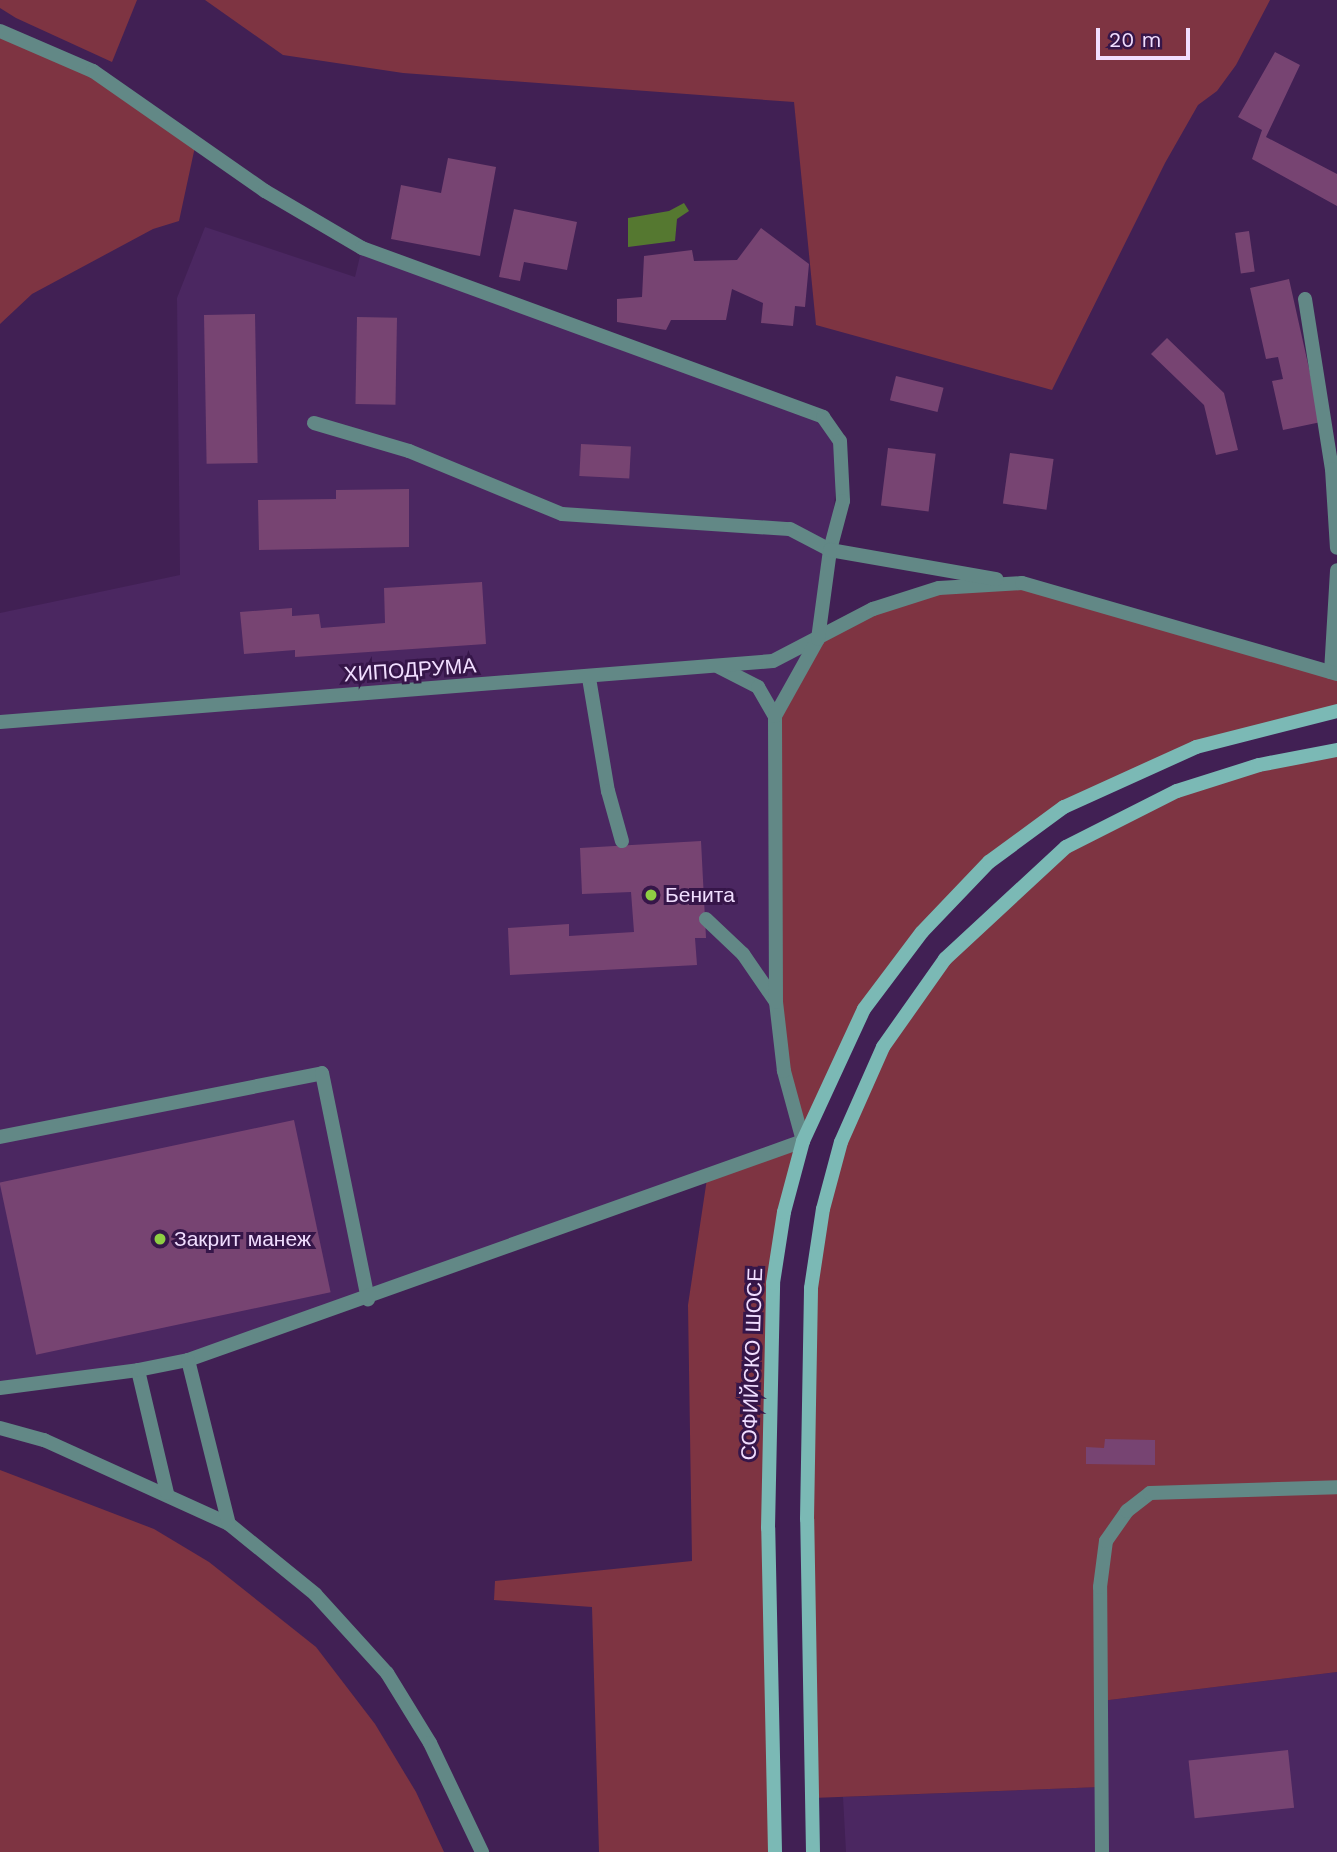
<!DOCTYPE html>
<meta charset="utf-8">
<style>
body{margin:0}
#map{position:relative;width:1337px;height:1852px;overflow:hidden;background:#412054;font-family:"Work Sans",sans-serif}
div>[style]{position:absolute}
.built>*{inset:0;background:#4b2761}
.green>*{inset:0;background:#7e3442}
.water>*{inset:0;background:#557830}
.building>*{inset:0;background:#774472;transform-origin:0 0}
.service>*{height:14px;margin:-7px;padding:0 7px;transform-origin:7px;border-radius:7px;background:#628886}
.minor>*{height:14px;margin:-7px;padding:0 7px;transform-origin:7px;border-radius:7px;background:#628886}
.secondary>*{height:14px;margin:-7px;padding:0 7px;transform-origin:7px;border-radius:7px;background:#7bb9b5}
.dots>*{width:19px;height:19px;translate:-50% -50%;box-sizing:border-box;border:4px solid #361649;border-radius:50%}
span{translate:-50% -50%;white-space:nowrap;text-align:center;line-height:1.15;-webkit-text-stroke:6px #361649;paint-order:stroke}
.street-label{font-size:21px;color:#f1deff}
.poi-label{font-size:21px;color:#f1deff}
.left{translate:0 -50%;text-align:left}
.scale{position:absolute;left:1096px;top:28px;width:94px;height:32px;box-sizing:border-box;border:4px solid #f1deff;border-top:0;padding-left:9px;font-size:21px;line-height:24px;white-space:nowrap;color:#f1deff;-webkit-text-stroke:5px #361649;paint-order:stroke}
</style>
<div id="map">
<div class="built">
<div style="clip-path:polygon(205px 227px,355px 277px,362px 248px,823px 417px,840px 441px,830px 550px,803px 1141px,188px 1360px,0 1388px,0 613px,180px 575px,177px 298px)"></div>
<div style="clip-path:polygon(1337px 1672px,1337px 1852px,846px 1852px,843px 1797px,1101px 1787px,1101px 1701px)"></div>
</div>
<div class="green">
<div style="clip-path:polygon(0 0,137px 0,112px 62px,16px 18px,0 8px)"></div>
<div style="clip-path:polygon(205px 0,1270px 0,1236px 65px,1217px 91px,1198px 105px,1165px 163px,1052px 390px,816px 325px,794px 102px,403px 73px,283px 55px)"></div>
<div style="clip-path:polygon(0 29px,93px 71px,196px 142px,179px 221px,153px 229px,32px 294px,0 324px)"></div>
<div style="clip-path:polygon(1022px 583px,1337px 674px,1337px 711px,1257px 728px,1106px 785px,989px 862px,864px 1009px,803px 1141px,774px 1283px,775px 1852px,599px 1852px,592px 1607px,494px 1600px,495px 1581px,692px 1561px,688px 1305px,708px 1172px,803px 1141px,784px 1071px,775px 716px,818px 639px,939px 588px)"></div>
<div style="clip-path:polygon(1337px 750px,1337px 1672px,1101px 1701px,1101px 1787px,812px 1798px,808px 1427px,823px 1209px,883px 1047px,945px 959px,1066px 847px,1177px 791px)"></div>
<div style="clip-path:polygon(0 1470px,154px 1529px,209px 1562px,316px 1647px,375px 1724px,416px 1792px,444px 1852px,0 1852px)"></div>
</div>
<div class="water">
<div style="clip-path:polygon(684px 203px,689px 211px,677px 219px,675px 241px,628px 247px,628px 218px,669px 211px)"></div>
</div>
<div class="building">
<div style="clip-path:polygon(1275px 52px,1300px 65px,1266px 137px,1337px 174px,1337px 206px,1252px 159px,1262px 130px,1238px 117px)"></div>
<div style="clip-path:polygon(448px 158px,496px 167px,480px 256px,391px 239px,401px 185px,441px 193px)"></div>
<div style="clip-path:polygon(514px 209px,577px 222px,567px 270px,524px 262px,520px 281px,499px 277px)"></div>
<div style="clip-path:polygon(761px 228px,809px 264px,805px 307px,795px 306px,793px 326px,761px 323px,763px 303px,732px 289px,726px 320px,671px 320px,666px 330px,617px 322px,617px 299px,642px 297px,644px 256px,692px 250px,694px 261px,737px 260px)"></div>
<div style="left:1249px;top:231px;width:41px;height:14px;rotate:82deg"></div>
<div style="clip-path:polygon(1289px 279px,1321px 422px,1283px 430px,1272px 381px,1283px 379px,1278px 357px,1266px 359px,1250px 288px)"></div>
<div style="left:255px;top:314px;width:149px;height:51px;rotate:89deg"></div>
<div style="left:357px;top:317px;width:40px;height:87px;rotate:1deg"></div>
<div style="clip-path:polygon(1167px 338px,1224px 393px,1238px 450px,1216px 455px,1204px 405px,1151px 354px)"></div>
<div style="left:896px;top:376px;width:49px;height:25px;rotate:14deg"></div>
<div style="left:581px;top:444px;width:50px;height:32px;rotate:3deg"></div>
<div style="left:888px;top:448px;width:48px;height:58px;rotate:7deg"></div>
<div style="left:1010px;top:453px;width:44px;height:51px;rotate:8deg"></div>
<div style="clip-path:polygon(409px 489px,409px 547px,259px 550px,258px 500px,336px 499px,336px 490px)"></div>
<div style="clip-path:polygon(482px 582px,486px 644px,295px 657px,295px 650px,244px 654px,240px 612px,292px 608px,292px 616px,319px 614px,321px 628px,385px 623px,384px 588px)"></div>
<div style="clip-path:polygon(701px 841px,706px 938px,695px 938px,697px 965px,510px 975px,508px 928px,569px 924px,569px 936px,634px 932px,631px 892px,582px 894px,580px 848px)"></div>
<div style="left:294px;top:1120px;width:176px;height:301px;rotate:78deg"></div>
<div style="clip-path:polygon(1105px 1439px,1155px 1440px,1155px 1465px,1086px 1464px,1086px 1447px,1104px 1448px)"></div>
<div style="left:1288px;top:1750px;width:58px;height:100px;rotate:84deg"></div>
</div>
<div class="service">
<div style="left:1305px;top:299px;width:172px;rotate:81deg"></div>
<div style="left:1332px;top:469px;width:79px;rotate:86.4deg"></div>
<div style="left:314px;top:423px;width:99px;rotate:16.4deg"></div>
<div style="left:409px;top:451px;width:165px;rotate:22.4deg"></div>
<div style="left:562px;top:514px;width:228px;rotate:3.8deg"></div>
<div style="left:790px;top:529px;width:45px;rotate:27.7deg"></div>
<div style="left:1331px;top:672px;width:102px;rotate:-86.6deg"></div>
<div style="left:589px;top:678px;width:115px;rotate:80.5deg"></div>
<div style="left:608px;top:791px;width:52px;rotate:74.4deg"></div>
<div style="left:706px;top:919px;width:51px;rotate:43.4deg"></div>
<div style="left:743px;top:954px;width:58px;rotate:55.5deg"></div>
<div style="left:0;top:1137px;width:328px;rotate:-11.2deg"></div>
<div style="left:322px;top:1073px;width:231px;rotate:78.5deg"></div>
<div style="left:188px;top:1360px;width:653px;rotate:-19.6deg"></div>
<div style="left:0;top:1388px;width:139px;rotate:-7.4deg"></div>
<div style="left:0;top:1428px;width:46px;rotate:15.3deg"></div>
<div style="left:44px;top:1440px;width:203px;rotate:24.4deg"></div>
<div style="left:229px;top:1524px;width:111px;rotate:39.1deg"></div>
<div style="left:315px;top:1594px;width:107px;rotate:47.7deg"></div>
<div style="left:387px;top:1673px;width:82px;rotate:58.4deg"></div>
<div style="left:430px;top:1743px;width:121px;rotate:64.5deg"></div>
<div style="left:167px;top:1493px;width:126px;rotate:-103.3deg"></div>
<div style="left:138px;top:1370px;width:51px;rotate:-11.3deg"></div>
<div style="left:188px;top:1360px;width:169px;rotate:76deg"></div>
</div>
<div class="minor">
<div style="left:0;top:31px;width:101px;rotate:23.3deg"></div>
<div style="left:93px;top:71px;width:210px;rotate:34.9deg"></div>
<div style="left:265px;top:191px;width:113px;rotate:30.4deg"></div>
<div style="left:362px;top:248px;width:491px;rotate:20.1deg"></div>
<div style="left:823px;top:417px;width:29px;rotate:55deg"></div>
<div style="left:840px;top:441px;width:60px;rotate:87.1deg"></div>
<div style="left:843px;top:501px;width:51px;rotate:104.9deg"></div>
<div style="left:719px;top:667px;width:44px;rotate:27.1deg"></div>
<div style="left:758px;top:687px;width:34px;rotate:60deg"></div>
<div style="left:0;top:722px;width:775px;rotate:-4.51deg"></div>
<div style="left:773px;top:661px;width:113px;rotate:-27.5deg"></div>
<div style="left:873px;top:609px;width:69px;rotate:-17.7deg"></div>
<div style="left:939px;top:588px;width:83px;rotate:-3.4deg"></div>
<div style="left:1022px;top:583px;width:328px;rotate:16.1deg"></div>
<div style="left:803px;top:1141px;width:73px;rotate:-105.2deg"></div>
<div style="left:784px;top:1071px;width:69px;rotate:-96.6deg"></div>
<div style="left:776px;top:1002px;width:286px;rotate:-90.2deg"></div>
<div style="left:775px;top:716px;width:88px;rotate:-60.8deg"></div>
<div style="left:818px;top:639px;width:90px;rotate:-82.3deg"></div>
<div style="left:830px;top:550px;width:169px;rotate:9.9deg"></div>
<div style="left:1102px;top:1852px;width:265px;rotate:-90.4deg"></div>
<div style="left:1100px;top:1587px;width:46px;rotate:-82.6deg"></div>
<div style="left:1106px;top:1541px;width:37px;rotate:-55deg"></div>
<div style="left:1127px;top:1511px;width:29px;rotate:-38deg"></div>
<div style="left:1150px;top:1493px;width:187px;rotate:-1.8deg"></div>
</div>
<div class="secondary">
<div style="left:775px;top:1852px;width:324px;rotate:-91.2deg"></div>
<div style="left:768px;top:1528px;width:245px;rotate:-88.8deg"></div>
<div style="left:773px;top:1283px;width:72px;rotate:-81.2deg"></div>
<div style="left:784px;top:1212px;width:73px;rotate:-75deg"></div>
<div style="left:803px;top:1141px;width:145px;rotate:-65.2deg"></div>
<div style="left:864px;top:1009px;width:96px;rotate:-53deg"></div>
<div style="left:922px;top:932px;width:97px;rotate:-46.3deg"></div>
<div style="left:989px;top:862px;width:93px;rotate:-36.3deg"></div>
<div style="left:1064px;top:807px;width:145px;rotate:-24.4deg"></div>
<div style="left:1196px;top:747px;width:146px;rotate:-14.3deg"></div>
<div style="left:813px;top:1852px;width:333px;rotate:-91deg"></div>
<div style="left:807px;top:1519px;width:231px;rotate:-89deg"></div>
<div style="left:811px;top:1288px;width:80px;rotate:-81.4deg"></div>
<div style="left:823px;top:1209px;width:69px;rotate:-75deg"></div>
<div style="left:841px;top:1142px;width:104px;rotate:-66.1deg"></div>
<div style="left:883px;top:1047px;width:108px;rotate:-54.8deg"></div>
<div style="left:945px;top:959px;width:165px;rotate:-42.8deg"></div>
<div style="left:1066px;top:847px;width:124px;rotate:-26.8deg"></div>
<div style="left:1177px;top:791px;width:86px;rotate:-17.6deg"></div>
<div style="left:1259px;top:765px;width:79px;rotate:-10.9deg"></div>
</div>
<div class="dots">
<div style="left:651px;top:895px;background:#8ece43"></div>
<div style="left:160px;top:1239px;background:#8ece43"></div>
</div>
<div class="street-label">
<span style="left:410px;top:670px;rotate:-4deg">ХИПОДРУМА</span>
<span style="left:752px;top:1364px;rotate:-88deg">СОФИЙСКО ШОСЕ</span>
</div>
<div class="poi-label">
<span class="left" style="left:665px;top:895px">Бенита</span>
<span class="left" style="left:174px;top:1239px">Закрит манеж</span>
</div>
<div class="scale">20 m</div>
</div>
